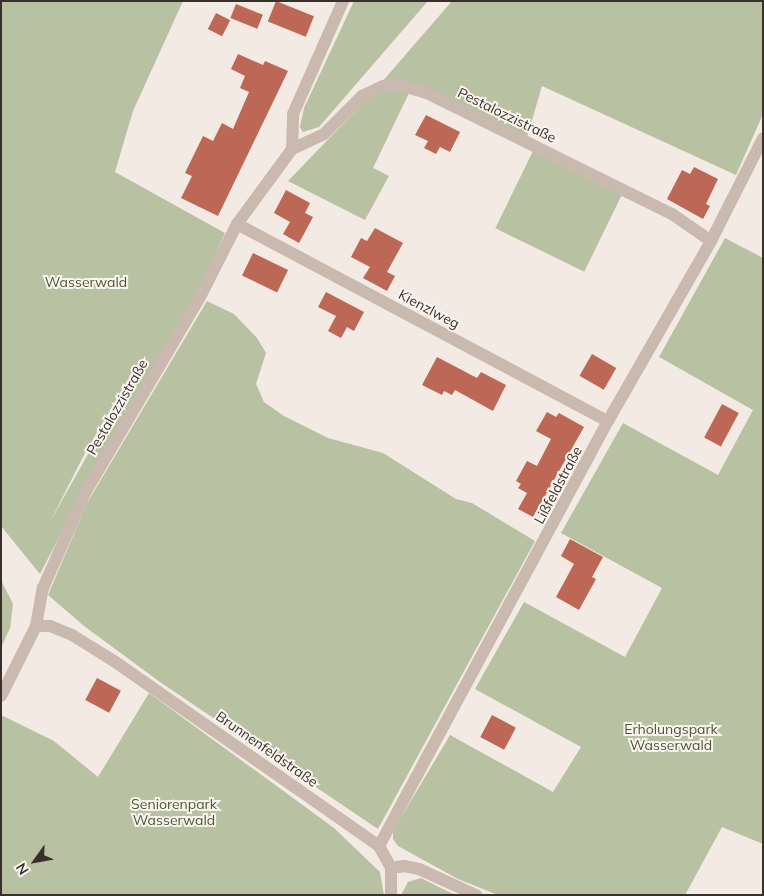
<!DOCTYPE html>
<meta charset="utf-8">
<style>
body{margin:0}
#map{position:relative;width:764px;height:896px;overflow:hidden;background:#f2eae3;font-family:Mulish,sans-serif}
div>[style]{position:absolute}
.green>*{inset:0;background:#b9c1a3;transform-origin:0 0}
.building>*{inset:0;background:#bd6856;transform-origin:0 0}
.street>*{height:12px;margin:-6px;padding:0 6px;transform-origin:6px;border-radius:6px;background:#cab9af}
span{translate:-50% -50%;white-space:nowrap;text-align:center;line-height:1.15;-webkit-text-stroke:4px #faf4ef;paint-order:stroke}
.street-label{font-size:14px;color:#39302c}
.park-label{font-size:14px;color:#4b5632}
.frame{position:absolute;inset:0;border:2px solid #39302c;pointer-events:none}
.north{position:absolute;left:10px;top:836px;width:50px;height:50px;-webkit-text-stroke:4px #faf4ef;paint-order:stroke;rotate:238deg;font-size:14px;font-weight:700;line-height:20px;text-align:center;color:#39302c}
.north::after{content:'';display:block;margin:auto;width:18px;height:22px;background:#39302c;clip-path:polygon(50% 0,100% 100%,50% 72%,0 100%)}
</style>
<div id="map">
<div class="green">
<div style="clip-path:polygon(evenodd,1px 1px,183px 1px,133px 111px,115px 172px,225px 233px,197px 294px,88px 481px,40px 574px,1px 526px,1px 1px,134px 369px,135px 370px,50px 522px,85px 453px,134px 369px)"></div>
<div style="clip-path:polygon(354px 1px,428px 1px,319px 127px,303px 132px,300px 127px,304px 108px)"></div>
<div style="clip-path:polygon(452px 1px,763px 1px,763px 114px,736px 175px,542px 86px,527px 137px,382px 82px)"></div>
<div style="clip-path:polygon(393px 89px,409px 93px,373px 168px,389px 176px,365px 220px,288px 181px,368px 98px)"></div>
<div style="left:533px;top:151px;width:99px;height:86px;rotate:26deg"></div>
<div style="clip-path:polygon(725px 238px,763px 258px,763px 844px,722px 827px,685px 895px,498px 895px,458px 879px,398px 846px,393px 839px,393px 831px,450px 735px,553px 792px,581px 747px,475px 689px,524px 602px,625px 657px,662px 588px,561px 533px,623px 423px,718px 475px,753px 410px,659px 357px)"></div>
<div style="clip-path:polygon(207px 301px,234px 314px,257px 338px,266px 353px,256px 384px,264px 402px,284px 416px,328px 438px,383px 453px,456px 499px,472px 503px,535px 541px,378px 829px,160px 682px,84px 626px,48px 595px,87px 503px)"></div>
<div style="clip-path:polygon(1px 580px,13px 604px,10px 628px,1px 648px)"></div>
<div style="clip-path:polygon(149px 693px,334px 828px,380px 872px,384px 895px,1px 895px,1px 715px,54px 741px,98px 777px)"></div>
<div style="clip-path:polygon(421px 878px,455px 895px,401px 895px,408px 882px)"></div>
</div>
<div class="building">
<div style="left:276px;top:1px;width:41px;height:22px;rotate:22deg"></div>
<div style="left:236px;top:4px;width:29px;height:15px;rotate:22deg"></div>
<div style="left:216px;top:13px;width:16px;height:18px;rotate:27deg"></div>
<div style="clip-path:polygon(238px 54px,263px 65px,265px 61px,288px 71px,218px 216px,181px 198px,192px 176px,185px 173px,203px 136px,213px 141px,222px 123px,233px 129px,249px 92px,240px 88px,245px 76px,231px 69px)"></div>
<div style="clip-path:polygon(426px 115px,460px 132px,450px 152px,440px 147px,436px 154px,424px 148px,428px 141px,415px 135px)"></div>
<div style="clip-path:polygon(694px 167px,718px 179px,706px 204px,710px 206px,703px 219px,667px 199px,682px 170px,690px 174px)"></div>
<div style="clip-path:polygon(286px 190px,310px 203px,305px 213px,313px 217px,299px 243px,283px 234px,290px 222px,274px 213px)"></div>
<div style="clip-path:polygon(375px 228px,403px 243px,387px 272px,395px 276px,387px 291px,363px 278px,370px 267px,351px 257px,361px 238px,367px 241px)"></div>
<div style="left:253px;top:253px;width:39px;height:25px;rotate:26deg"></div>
<div style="clip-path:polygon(326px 292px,364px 312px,354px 331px,347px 327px,341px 338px,328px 331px,336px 316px,318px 307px)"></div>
<div style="left:592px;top:354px;width:28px;height:25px;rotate:30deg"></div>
<div style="clip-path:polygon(437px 357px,477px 378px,481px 372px,506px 385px,493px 411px,455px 390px,452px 395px,444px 391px,442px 395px,422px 385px)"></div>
<div style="left:722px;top:404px;width:19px;height:38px;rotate:28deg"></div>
<div style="clip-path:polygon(547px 412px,556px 417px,559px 413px,584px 427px,533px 517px,518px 509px,527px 493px,518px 488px,521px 484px,516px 481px,527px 461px,537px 466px,551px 439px,536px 431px)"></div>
<div style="clip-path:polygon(570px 539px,603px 557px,592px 577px,596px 579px,579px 610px,556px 597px,574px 564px,561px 556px)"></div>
<div style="left:97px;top:678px;width:27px;height:25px;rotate:28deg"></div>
<div style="left:492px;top:715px;width:27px;height:25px;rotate:28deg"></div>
</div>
<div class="street">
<div style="left:292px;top:149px;width:35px;rotate:-88deg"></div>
<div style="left:293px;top:114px;width:124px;rotate:-66.1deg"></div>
<div style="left:237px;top:224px;width:420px;rotate:28deg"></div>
<div style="left:36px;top:626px;width:14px"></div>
<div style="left:50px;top:626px;width:24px;rotate:22deg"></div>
<div style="left:72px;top:635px;width:49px;rotate:31.8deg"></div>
<div style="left:114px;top:661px;width:323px;rotate:34.9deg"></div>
<div style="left:379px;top:846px;width:25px;rotate:61deg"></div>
<div style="left:391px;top:868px;width:27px;rotate:90deg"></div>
<div style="left:1px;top:696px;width:78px;rotate:-63.4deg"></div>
<div style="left:36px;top:626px;width:39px;rotate:-80deg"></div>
<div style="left:43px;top:588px;width:104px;rotate:-66.1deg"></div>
<div style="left:85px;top:493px;width:225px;rotate:-59.6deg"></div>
<div style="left:199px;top:299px;width:84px;rotate:-63.1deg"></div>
<div style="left:237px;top:224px;width:93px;rotate:-53.7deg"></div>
<div style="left:292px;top:149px;width:35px;rotate:-25deg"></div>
<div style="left:324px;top:134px;width:54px;rotate:-45deg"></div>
<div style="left:362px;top:96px;width:23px;rotate:-25deg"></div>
<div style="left:383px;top:86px;width:14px;rotate:-8deg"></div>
<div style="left:397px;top:84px;width:34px;rotate:17deg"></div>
<div style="left:429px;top:94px;width:271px;rotate:26.3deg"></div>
<div style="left:672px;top:214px;width:47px;rotate:34.7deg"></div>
<div style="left:379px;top:846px;width:483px;rotate:-61.7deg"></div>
<div style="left:608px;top:421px;width:207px;rotate:-60.2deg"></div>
<div style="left:711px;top:241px;width:115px;rotate:-63.2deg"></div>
<div style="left:391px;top:868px;width:13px;rotate:-9deg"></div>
<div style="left:404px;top:866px;width:15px;rotate:11deg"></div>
<div style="left:419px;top:869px;width:63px;rotate:24.5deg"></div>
</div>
<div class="street-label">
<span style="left:507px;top:115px;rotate:26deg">Pestalozzistraße</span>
<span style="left:429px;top:309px;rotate:28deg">Kienzlweg</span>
<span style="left:117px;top:407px;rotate:-60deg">Pestalozzistraße</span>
<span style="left:558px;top:485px;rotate:-62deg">Lißfeldstraße</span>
<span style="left:267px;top:749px;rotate:35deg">Brunnenfeldstraße</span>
</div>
<div class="park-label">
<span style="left:86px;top:282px">Wasserwald</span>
<span style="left:671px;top:737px">Erholungspark<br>Wasserwald</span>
<span style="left:174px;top:812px">Seniorenpark<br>Wasserwald</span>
</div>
<div class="frame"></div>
<div class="north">N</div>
</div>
